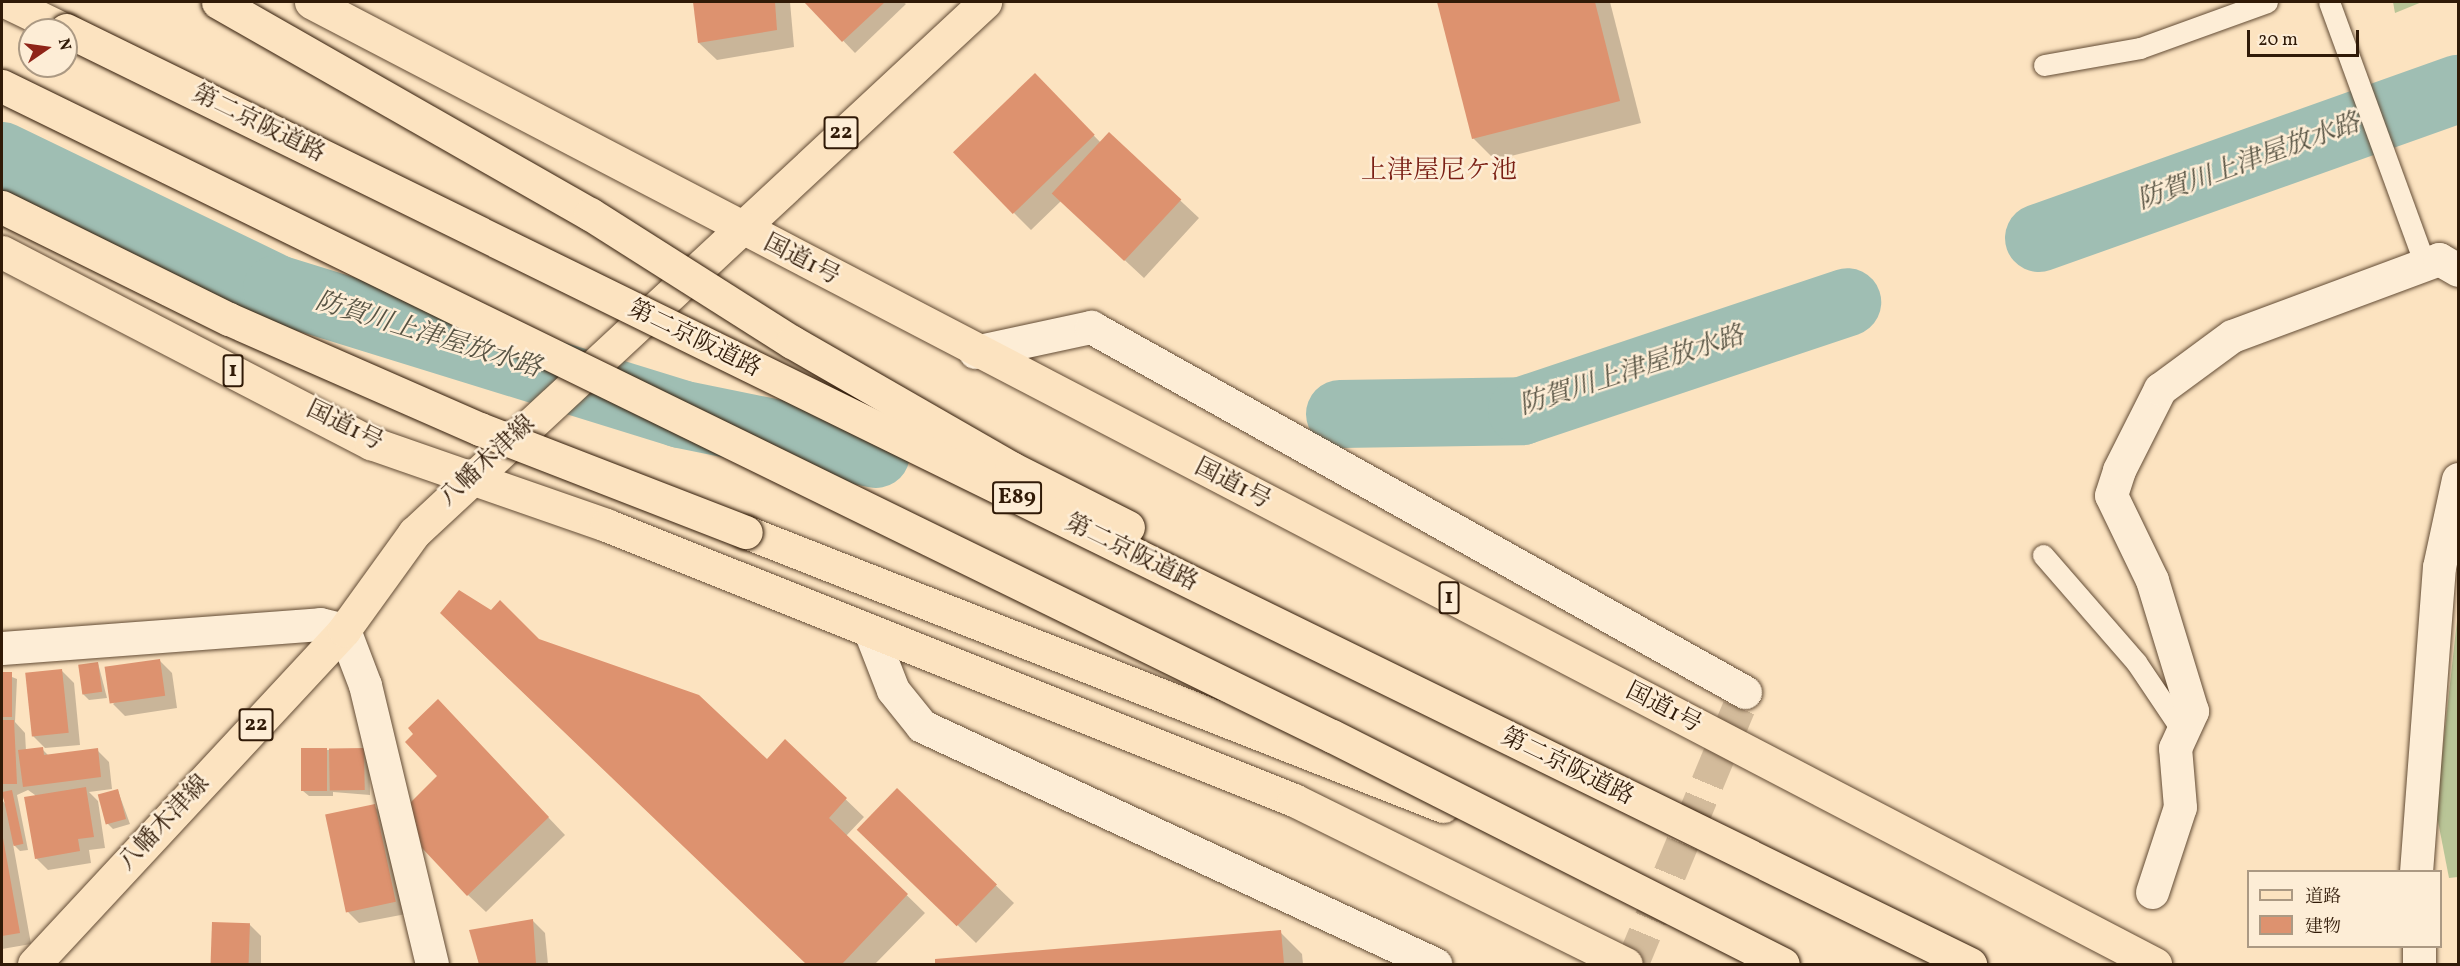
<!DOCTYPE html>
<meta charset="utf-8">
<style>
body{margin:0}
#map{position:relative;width:2460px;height:966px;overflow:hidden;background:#fce3c0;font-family:Vollkorn,"Noto Serif JP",serif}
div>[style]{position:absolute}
.green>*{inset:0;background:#b9c597}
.shadow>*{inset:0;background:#0003}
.river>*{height:68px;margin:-34px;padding:0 34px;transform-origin:34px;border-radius:34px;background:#9fbeb3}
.building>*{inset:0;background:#dd926f;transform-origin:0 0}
.secondary-tunnel>*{height:33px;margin-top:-16.5px;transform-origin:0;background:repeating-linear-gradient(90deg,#d3bb9b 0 33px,transparent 0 49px)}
.roads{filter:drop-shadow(0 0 2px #634c35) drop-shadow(0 0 2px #634c35)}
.lane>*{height:21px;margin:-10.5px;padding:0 10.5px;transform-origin:10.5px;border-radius:10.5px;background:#fdedd6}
.street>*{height:33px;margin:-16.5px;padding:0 16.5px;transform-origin:16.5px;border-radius:16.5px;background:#fdedd6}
.primary>*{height:33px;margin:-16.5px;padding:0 16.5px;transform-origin:16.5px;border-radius:16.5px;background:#fce3c0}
.highway>*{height:33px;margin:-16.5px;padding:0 16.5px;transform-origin:16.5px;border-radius:16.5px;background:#fce3c0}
.bridges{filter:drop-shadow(0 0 2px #301a07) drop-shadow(0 0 2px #301a07)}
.highway-bridge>*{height:33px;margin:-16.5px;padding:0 16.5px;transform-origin:16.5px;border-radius:16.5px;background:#fce3c0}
span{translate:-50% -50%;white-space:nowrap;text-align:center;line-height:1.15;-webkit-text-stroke:5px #fdedd6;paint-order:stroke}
.shield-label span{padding:2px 4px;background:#fdedd6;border:2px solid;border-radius:4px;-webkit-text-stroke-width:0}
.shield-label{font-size:22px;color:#301a07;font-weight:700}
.street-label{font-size:24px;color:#301a07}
.water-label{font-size:26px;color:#575343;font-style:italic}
.neighbourhood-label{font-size:26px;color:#7a1f14}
.frame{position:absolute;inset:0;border:3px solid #301a07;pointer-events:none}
.legend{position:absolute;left:2247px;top:870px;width:195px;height:78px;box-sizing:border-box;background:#fdedd6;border:2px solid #ab9983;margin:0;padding:8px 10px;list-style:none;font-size:18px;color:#301a07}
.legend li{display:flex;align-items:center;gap:12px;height:30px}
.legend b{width:30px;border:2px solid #ab9983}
.north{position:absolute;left:18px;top:18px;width:60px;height:60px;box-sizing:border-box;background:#fdedd6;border:2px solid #ab9983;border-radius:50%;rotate:77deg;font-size:16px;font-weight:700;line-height:24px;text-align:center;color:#301a07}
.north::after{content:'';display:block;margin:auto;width:21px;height:27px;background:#8f2418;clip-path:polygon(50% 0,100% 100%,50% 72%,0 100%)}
.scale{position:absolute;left:2247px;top:30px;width:112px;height:27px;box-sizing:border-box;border:3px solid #301a07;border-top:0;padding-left:8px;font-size:18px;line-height:21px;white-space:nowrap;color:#301a07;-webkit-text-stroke:4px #fdedd6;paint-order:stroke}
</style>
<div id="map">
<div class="green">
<div style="clip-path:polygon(2393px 2px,2422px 2px,2395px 13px)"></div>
<div style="clip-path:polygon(2458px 611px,2458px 877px,2449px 878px,2436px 811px)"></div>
</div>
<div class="shadow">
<div style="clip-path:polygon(695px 2px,790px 2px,794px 47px,717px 60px,699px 43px)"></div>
<div style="clip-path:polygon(806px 2px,903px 2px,906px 4px,855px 53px)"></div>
<div style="clip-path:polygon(1439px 2px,1610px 2px,1641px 123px,1495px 160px,1473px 138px)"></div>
<div style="clip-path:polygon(1035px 75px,1101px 143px,1109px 134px,1199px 218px,1144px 278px,1061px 201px,1031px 230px,1014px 213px)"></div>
<div style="clip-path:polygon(459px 631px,539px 640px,767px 761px,785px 741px,864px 817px,846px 836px,925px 913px,875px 964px,808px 964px)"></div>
<div style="clip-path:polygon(160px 661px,172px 673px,177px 708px,125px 716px,113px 704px)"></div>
<div style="clip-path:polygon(98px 663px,107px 698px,89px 700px,83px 694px)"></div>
<div style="clip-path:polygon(62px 671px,74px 683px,80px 745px,45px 748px,33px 736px)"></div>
<div style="clip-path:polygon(2px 673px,17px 679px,15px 722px,25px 733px,26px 751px,42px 749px,49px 756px,97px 750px,109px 762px,112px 789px,89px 792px,98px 801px,105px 848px,89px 850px,91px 863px,48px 870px,36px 858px,35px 795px,28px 790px,17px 795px,28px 850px,20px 851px,13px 844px,31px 944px,2px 949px,2px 800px,6px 805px,2px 795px)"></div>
<div style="clip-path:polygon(455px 719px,565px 835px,486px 912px,468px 895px,439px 776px)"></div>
<div style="clip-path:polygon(363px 749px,369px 755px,370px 795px,333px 792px,333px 796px,309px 796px,303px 791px,327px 750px)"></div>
<div style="clip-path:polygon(897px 790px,1014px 903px,976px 943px,877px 847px)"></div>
<div style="clip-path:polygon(118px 791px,130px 824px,113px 829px,107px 823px)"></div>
<div style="clip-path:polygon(374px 806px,386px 818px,406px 914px,359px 923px,347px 911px)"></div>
<div style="clip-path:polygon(533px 921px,545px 933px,548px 964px,479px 964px,471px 931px)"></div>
<div style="clip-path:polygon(213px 924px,249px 924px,261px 936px,261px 964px,213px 964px)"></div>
<div style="clip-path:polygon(1280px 932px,1302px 954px,1303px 964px,937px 964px)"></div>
</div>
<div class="river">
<div style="left:2px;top:156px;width:305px;rotate:25.8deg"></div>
<div style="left:277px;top:289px;width:422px;rotate:17.2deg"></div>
<div style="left:680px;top:414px;width:200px;rotate:11.5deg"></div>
<div style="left:2039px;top:238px;width:445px;rotate:-19.6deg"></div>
<div style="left:1340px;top:414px;width:182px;rotate:-0.9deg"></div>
<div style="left:1522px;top:411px;width:343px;rotate:-18.5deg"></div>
</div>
<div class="building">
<div style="clip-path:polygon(693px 2px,775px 2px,777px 30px,698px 43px)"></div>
<div style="clip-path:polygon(804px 2px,885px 2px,842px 42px)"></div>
<div style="clip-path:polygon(1437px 2px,1595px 2px,1620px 101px,1472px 139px)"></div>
<div style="left:1035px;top:73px;width:86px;height:114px;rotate:46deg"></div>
<div style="left:1109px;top:132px;width:99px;height:84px;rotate:43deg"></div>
<div style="clip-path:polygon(459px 590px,491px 610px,500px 600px,539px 639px,699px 695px,767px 759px,785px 739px,847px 798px,829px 818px,908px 894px,842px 964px,806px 964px,440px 613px)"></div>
<div style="left:160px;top:659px;width:37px;height:56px;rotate:82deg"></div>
<div style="left:98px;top:662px;width:30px;height:20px;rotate:82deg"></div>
<div style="left:62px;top:669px;width:64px;height:37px;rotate:84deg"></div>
<div style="left:2px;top:672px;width:10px;height:45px"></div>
<div style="clip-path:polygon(438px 699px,549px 817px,467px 896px,422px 848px,410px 803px,437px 776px,405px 742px,413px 734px,408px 728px)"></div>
<div style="clip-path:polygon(2px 720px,14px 720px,17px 784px,2px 784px)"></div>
<div style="clip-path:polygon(43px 747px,44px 755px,98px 748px,101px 777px,23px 787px,18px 750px)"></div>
<div style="left:301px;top:748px;width:26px;height:43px"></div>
<div style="left:364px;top:748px;width:42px;height:35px;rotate:89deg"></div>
<div style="clip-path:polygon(86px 787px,94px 837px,78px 839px,80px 851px,35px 859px,24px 797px)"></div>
<div style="left:897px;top:788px;width:139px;height:58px;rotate:44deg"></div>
<div style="left:118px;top:789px;width:31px;height:21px;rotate:75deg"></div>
<div style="left:12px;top:790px;width:55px;height:10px;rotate:78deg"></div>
<div style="left:375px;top:804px;width:100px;height:51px;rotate:78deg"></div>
<div style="clip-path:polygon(3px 838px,20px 933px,2px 936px,2px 839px)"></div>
<div style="clip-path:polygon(533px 919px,536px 964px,479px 964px,469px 930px)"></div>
<div style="left:212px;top:922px;width:38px;height:42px;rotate:2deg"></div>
<div style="clip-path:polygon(1281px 930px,1284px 964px,935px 964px,935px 959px)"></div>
</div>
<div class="secondary-tunnel">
<div style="left:1632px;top:964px;width:295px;rotate:-67.4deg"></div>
</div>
<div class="roads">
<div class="lane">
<div style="left:2329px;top:2px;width:279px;rotate:69.9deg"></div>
<div style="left:2044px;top:65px;width:97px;rotate:-10deg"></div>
<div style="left:2140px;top:48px;width:135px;rotate:-19.9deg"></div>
<div style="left:2043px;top:555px;width:142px;rotate:49deg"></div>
<div style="left:2136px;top:662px;width:84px;rotate:56.1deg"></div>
</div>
<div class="street">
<div style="left:975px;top:352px;width:119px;rotate:-12.2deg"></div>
<div style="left:1091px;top:327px;width:749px;rotate:29.17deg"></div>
<div style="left:870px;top:631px;width:63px;rotate:68.7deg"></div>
<div style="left:893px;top:690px;width:46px;rotate:51.1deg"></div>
<div style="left:922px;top:726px;width:566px;rotate:24.89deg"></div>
<div style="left:2px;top:648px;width:319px;rotate:-4.3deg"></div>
<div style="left:320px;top:624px;width:25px;rotate:14deg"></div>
<div style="left:344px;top:630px;width:59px;rotate:69.1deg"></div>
<div style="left:365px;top:685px;width:287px;rotate:76.5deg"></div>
<div style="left:2416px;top:872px;width:306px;rotate:-85.7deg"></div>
<div style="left:2439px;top:567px;width:90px;rotate:-77.8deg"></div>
<div style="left:2152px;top:892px;width:89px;rotate:-71.8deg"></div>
<div style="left:2180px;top:807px;width:59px;rotate:-94.8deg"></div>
<div style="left:2175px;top:748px;width:41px;rotate:-65.3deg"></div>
<div style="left:2192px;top:711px;width:137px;rotate:-107deg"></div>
<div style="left:2152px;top:580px;width:94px;rotate:-115.8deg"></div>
<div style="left:2111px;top:495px;width:26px;rotate:-72deg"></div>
<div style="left:2119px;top:470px;width:91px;rotate:-63.2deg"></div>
<div style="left:2160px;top:389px;width:89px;rotate:-36.4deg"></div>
<div style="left:2232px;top:336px;width:221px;rotate:-20.4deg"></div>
<div style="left:2439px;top:259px;width:22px;rotate:30deg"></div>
<div style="left:2419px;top:946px;width:18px;rotate:90deg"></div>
</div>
<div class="primary">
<div style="left:34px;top:964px;width:456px;rotate:-47.1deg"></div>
<div style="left:344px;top:630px;width:120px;rotate:-54.2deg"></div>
<div style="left:414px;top:533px;width:780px;rotate:-42.92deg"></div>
</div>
<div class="highway">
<div style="left:7px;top:2px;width:64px;rotate:25.8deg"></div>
<div style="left:311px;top:2px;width:2080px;rotate:27.55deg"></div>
<div style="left:2px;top:252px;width:416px;rotate:27.4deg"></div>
<div style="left:371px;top:443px;width:249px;rotate:19.2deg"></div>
<div style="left:606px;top:525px;width:741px;rotate:21.79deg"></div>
<div style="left:1294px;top:800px;width:370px;rotate:26.3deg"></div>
<div style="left:746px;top:532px;width:749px;rotate:21.46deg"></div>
</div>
</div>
<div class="bridges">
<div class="highway-bridge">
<div style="left:218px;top:2px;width:428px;rotate:29.7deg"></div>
<div style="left:590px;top:214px;width:239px;rotate:32.4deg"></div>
<div style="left:792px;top:342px;width:253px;rotate:29.9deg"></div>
<div style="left:1011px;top:468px;width:131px;rotate:26.8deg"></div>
<div style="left:66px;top:30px;width:2121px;rotate:26.13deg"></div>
<div style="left:2px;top:86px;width:1480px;rotate:26.05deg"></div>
<div style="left:1332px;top:736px;width:505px;rotate:26.82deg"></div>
<div style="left:2px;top:207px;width:253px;rotate:26.3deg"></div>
<div style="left:229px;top:319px;width:274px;rotate:23.7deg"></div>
<div style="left:480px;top:429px;width:285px;rotate:21.2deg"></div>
</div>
</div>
<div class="shield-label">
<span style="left:841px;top:133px">22</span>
<span style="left:233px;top:371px">1</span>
<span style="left:1017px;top:498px">E89</span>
<span style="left:1449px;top:598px">1</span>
<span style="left:256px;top:725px">22</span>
</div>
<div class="street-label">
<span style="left:258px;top:125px;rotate:26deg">第二京阪道路</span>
<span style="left:801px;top:261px;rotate:27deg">国道1号</span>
<span style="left:694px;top:340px;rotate:26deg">第二京阪道路</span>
<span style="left:344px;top:427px;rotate:26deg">国道1号</span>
<span style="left:488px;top:462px;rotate:-43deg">八幡木津線</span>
<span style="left:1232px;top:485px;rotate:27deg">国道1号</span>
<span style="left:1131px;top:554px;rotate:26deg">第二京阪道路</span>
<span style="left:1663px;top:709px;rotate:27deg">国道1号</span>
<span style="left:1567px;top:768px;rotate:26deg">第二京阪道路</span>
<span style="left:165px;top:824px;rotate:-47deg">八幡木津線</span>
</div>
<div class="water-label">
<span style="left:2249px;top:163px;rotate:-20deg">防賀川上津屋放水路</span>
<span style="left:428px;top:336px;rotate:17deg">防賀川上津屋放水路</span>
<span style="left:1632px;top:372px;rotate:-18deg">防賀川上津屋放水路</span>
</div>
<div class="neighbourhood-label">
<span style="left:1439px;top:172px">上津屋尼ケ池</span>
</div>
<div class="frame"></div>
<ul class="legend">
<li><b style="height:8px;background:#fce3c0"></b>道路</li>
<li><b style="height:16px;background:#dd926f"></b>建物</li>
</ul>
<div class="north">N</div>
<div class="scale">20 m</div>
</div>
